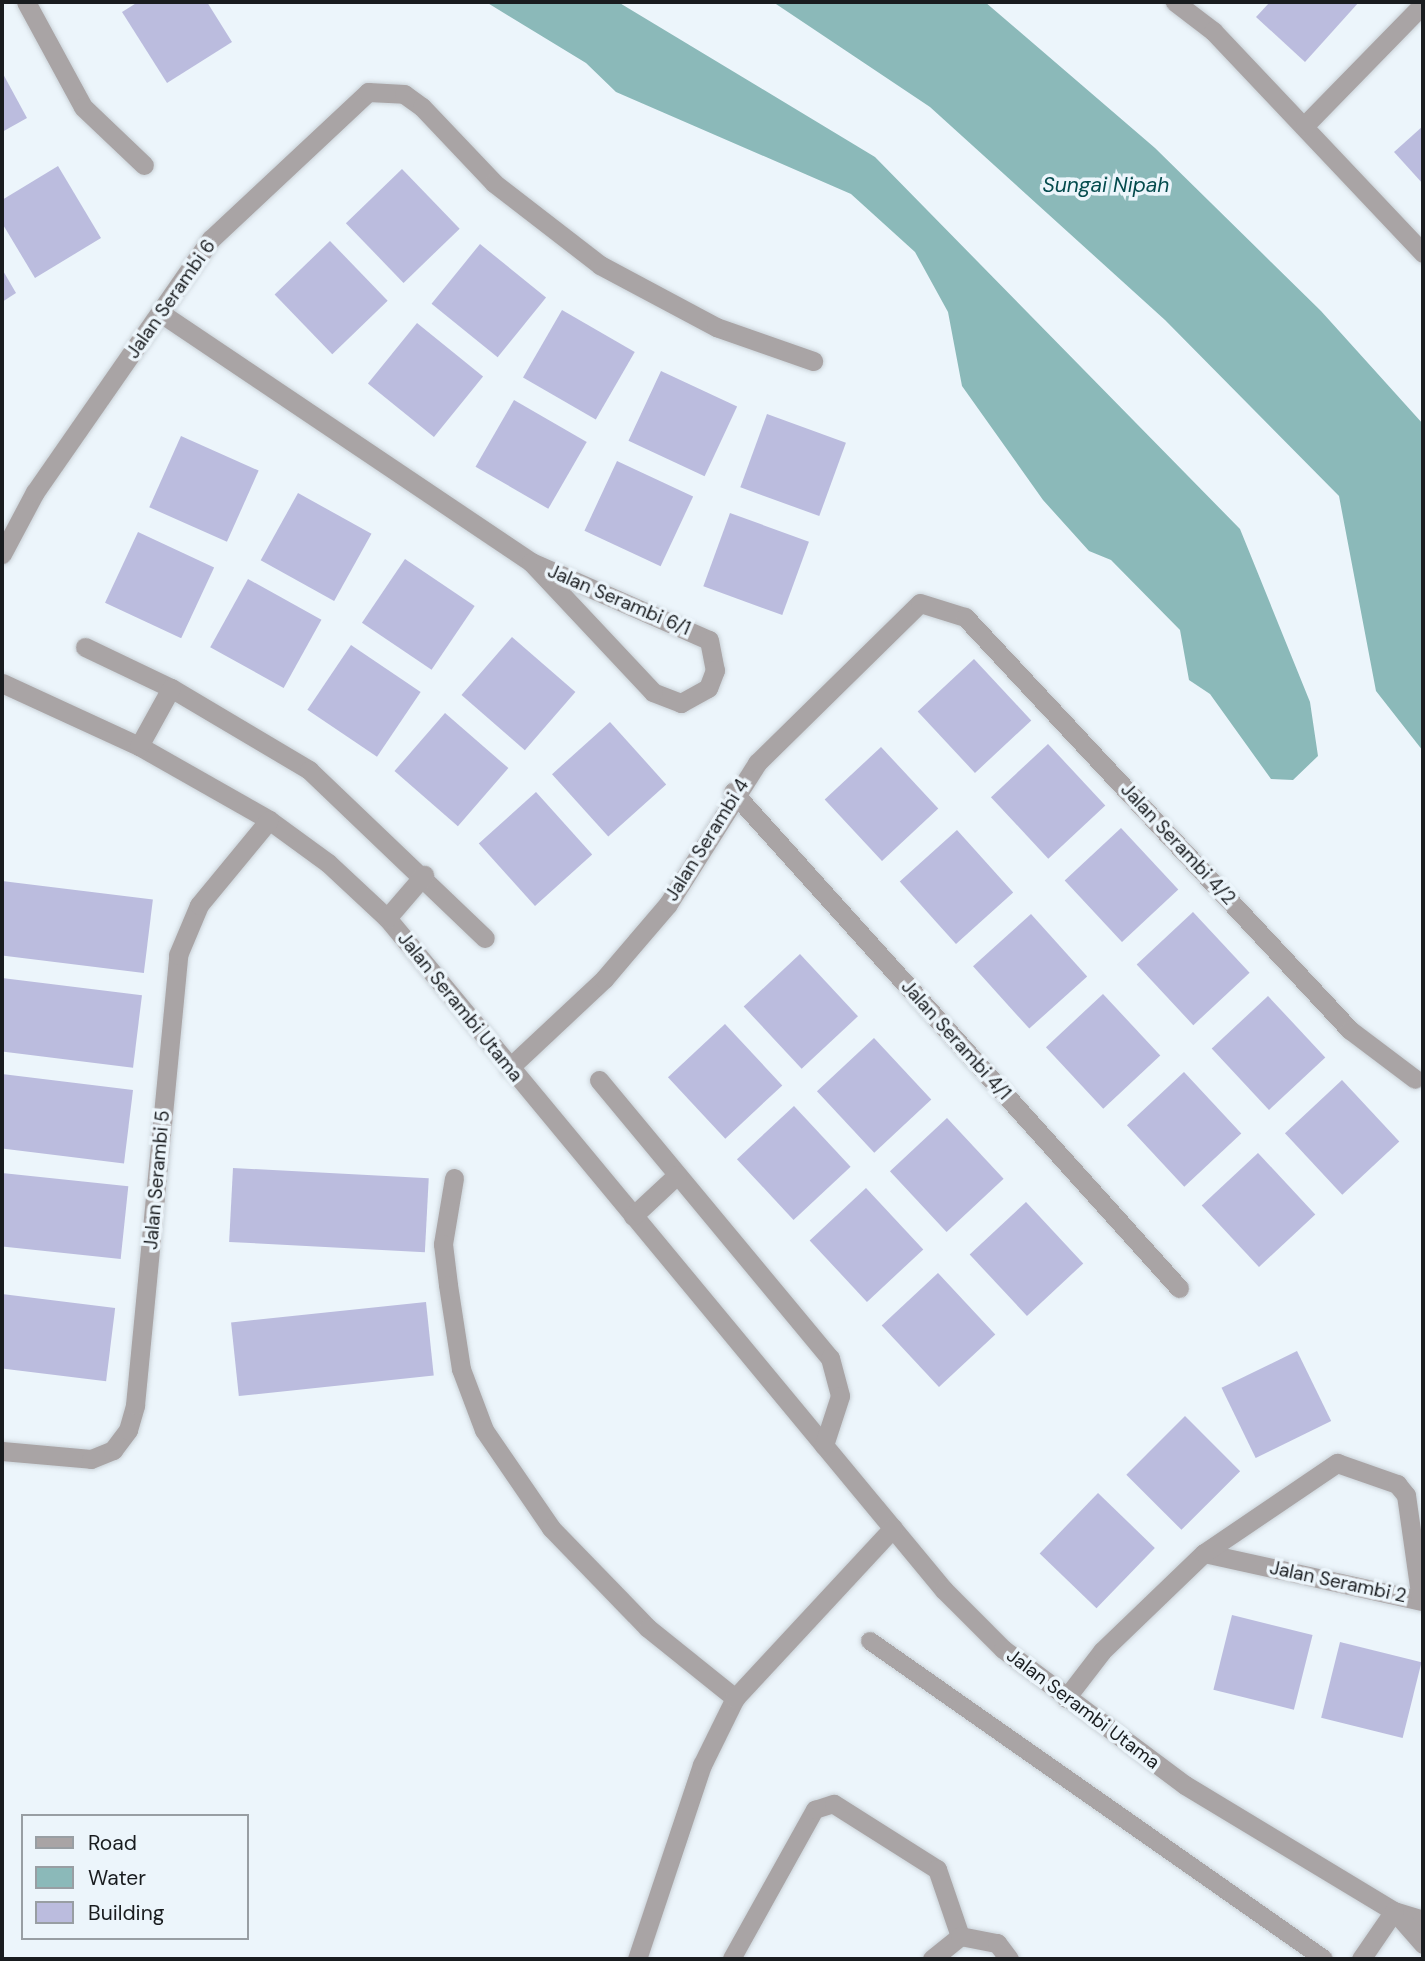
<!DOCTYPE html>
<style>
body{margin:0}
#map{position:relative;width:1425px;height:1961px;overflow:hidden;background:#ecf5fb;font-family:"DM Sans",sans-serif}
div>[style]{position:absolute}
.water>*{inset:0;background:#8bb9b9}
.building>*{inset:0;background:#bbbcde;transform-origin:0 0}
.roads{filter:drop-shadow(0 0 2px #cad2d8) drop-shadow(0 0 2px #cad2d8)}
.service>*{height:18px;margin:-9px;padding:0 9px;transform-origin:9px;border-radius:9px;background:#a9a4a5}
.minor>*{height:19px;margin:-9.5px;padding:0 9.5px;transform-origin:9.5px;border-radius:9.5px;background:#a9a4a5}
span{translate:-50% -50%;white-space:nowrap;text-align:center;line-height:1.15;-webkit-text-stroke:7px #ecf5fb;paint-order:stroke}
.street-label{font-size:19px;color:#191c1f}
.water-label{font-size:21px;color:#044b4d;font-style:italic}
.frame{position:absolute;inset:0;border:4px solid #191c1f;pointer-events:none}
.legend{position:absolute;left:21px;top:1814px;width:228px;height:126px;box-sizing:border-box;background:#ecf5fb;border:2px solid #989ea3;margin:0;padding:9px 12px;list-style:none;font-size:21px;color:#191c1f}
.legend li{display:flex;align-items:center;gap:14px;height:35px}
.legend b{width:35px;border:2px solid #989ea3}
</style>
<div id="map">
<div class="water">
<div style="clip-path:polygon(486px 2px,618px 2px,875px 157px,1240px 529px,1310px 702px,1318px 756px,1293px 780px,1271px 779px,1210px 694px,1189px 680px,1180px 630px,1111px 560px,1089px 551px,1043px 500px,962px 386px,948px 312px,915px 252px,851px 194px,616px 92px,586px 63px)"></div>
<div style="clip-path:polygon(773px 2px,985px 2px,1155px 148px,1321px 311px,1423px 424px,1423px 751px,1376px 691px,1339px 496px,1165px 320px,930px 107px)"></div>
</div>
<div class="building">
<div style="clip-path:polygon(138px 2px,207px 2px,232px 42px,167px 83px,122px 12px)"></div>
<div style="clip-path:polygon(1270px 2px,1359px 2px,1305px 62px,1256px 17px)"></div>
<div style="clip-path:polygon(2px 72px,27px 118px,2px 132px)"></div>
<div style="clip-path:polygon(1423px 126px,1423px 184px,1394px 152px)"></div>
<div style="clip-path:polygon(58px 166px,101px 238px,35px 278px,2px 223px,2px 200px)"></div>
<div style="left:402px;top:169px;width:83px;height:78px;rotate:46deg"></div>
<div style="left:330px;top:241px;width:83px;height:77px;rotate:46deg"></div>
<div style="left:480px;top:244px;width:85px;height:77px;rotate:39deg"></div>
<div style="clip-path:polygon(2px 269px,16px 293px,2px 302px)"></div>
<div style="left:562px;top:310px;width:84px;height:78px;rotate:30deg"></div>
<div style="left:417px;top:323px;width:85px;height:78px;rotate:39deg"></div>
<div style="left:661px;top:371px;width:84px;height:77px;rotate:25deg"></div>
<div style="left:514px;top:400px;width:84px;height:77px;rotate:30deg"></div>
<div style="left:767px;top:414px;width:84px;height:78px;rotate:20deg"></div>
<div style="left:181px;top:436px;width:85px;height:78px;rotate:24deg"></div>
<div style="left:617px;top:461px;width:84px;height:77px;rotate:25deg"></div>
<div style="left:298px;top:493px;width:84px;height:77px;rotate:29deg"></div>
<div style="left:730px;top:513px;width:84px;height:78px;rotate:20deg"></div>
<div style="left:138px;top:532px;width:84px;height:78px;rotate:25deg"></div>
<div style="left:405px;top:559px;width:84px;height:77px;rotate:34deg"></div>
<div style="left:248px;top:579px;width:84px;height:78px;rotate:29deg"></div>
<div style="left:512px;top:637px;width:84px;height:77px;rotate:41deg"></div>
<div style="left:351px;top:645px;width:84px;height:78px;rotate:34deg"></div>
<div style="left:974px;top:659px;width:84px;height:77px;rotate:47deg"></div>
<div style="left:445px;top:713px;width:84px;height:77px;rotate:41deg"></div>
<div style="left:610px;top:722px;width:84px;height:78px;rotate:48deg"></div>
<div style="left:1048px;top:744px;width:84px;height:78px;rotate:47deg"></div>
<div style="left:881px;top:747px;width:84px;height:77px;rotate:47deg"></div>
<div style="left:536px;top:792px;width:84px;height:77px;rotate:48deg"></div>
<div style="left:1121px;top:828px;width:84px;height:77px;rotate:47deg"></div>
<div style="left:957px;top:830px;width:84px;height:77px;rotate:48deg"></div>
<div style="left:2px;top:881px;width:152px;height:74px;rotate:7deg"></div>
<div style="left:1193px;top:912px;width:83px;height:77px;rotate:47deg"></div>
<div style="left:1031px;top:914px;width:84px;height:78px;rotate:48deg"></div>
<div style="left:800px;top:954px;width:85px;height:77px;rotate:47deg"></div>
<div style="left:2px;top:978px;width:141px;height:73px;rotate:7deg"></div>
<div style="left:1103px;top:994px;width:84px;height:78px;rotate:47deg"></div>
<div style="left:1268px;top:996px;width:84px;height:77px;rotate:47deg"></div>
<div style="left:725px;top:1024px;width:84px;height:78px;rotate:47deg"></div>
<div style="left:874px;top:1038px;width:84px;height:78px;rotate:47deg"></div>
<div style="left:1184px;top:1072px;width:84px;height:78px;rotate:47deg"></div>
<div style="left:2px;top:1074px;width:132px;height:74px;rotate:7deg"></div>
<div style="left:1342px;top:1080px;width:84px;height:78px;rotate:47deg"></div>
<div style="left:794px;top:1106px;width:83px;height:78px;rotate:47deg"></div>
<div style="left:947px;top:1118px;width:83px;height:78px;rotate:47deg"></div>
<div style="left:1258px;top:1153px;width:84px;height:77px;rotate:47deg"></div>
<div style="left:233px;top:1168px;width:196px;height:74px;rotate:3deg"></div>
<div style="left:2px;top:1173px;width:127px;height:73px;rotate:6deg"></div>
<div style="left:866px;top:1188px;width:84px;height:77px;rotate:47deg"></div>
<div style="left:1026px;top:1202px;width:84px;height:77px;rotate:47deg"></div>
<div style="left:938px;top:1273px;width:84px;height:77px;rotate:47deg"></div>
<div style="left:2px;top:1294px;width:114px;height:74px;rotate:7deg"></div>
<div style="left:426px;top:1302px;width:74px;height:196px;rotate:84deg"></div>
<div style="left:1297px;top:1351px;width:78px;height:84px;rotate:64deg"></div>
<div style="left:1185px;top:1416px;width:78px;height:83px;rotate:45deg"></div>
<div style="left:1098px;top:1493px;width:79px;height:84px;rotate:44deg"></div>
<div style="left:1232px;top:1615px;width:83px;height:77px;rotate:14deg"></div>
<div style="left:1340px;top:1642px;width:84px;height:78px;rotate:14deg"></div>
</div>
<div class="roads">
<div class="service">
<div style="left:870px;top:1641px;width:554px;rotate:35.01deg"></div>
<div style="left:732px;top:1959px;width:171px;rotate:-60.9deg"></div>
<div style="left:815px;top:1810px;width:20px;rotate:-18deg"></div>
</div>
<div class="minor">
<div style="left:26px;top:2px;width:119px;rotate:61.5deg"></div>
<div style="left:83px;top:107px;width:84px;rotate:43.6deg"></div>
<div style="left:1175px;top:2px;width:48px;rotate:37.3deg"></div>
<div style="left:1213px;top:31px;width:306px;rotate:46.6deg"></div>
<div style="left:1305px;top:125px;width:169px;rotate:-45.7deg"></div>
<div style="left:162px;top:314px;width:445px;rotate:33.9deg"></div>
<div style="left:531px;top:562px;width:194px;rotate:23.7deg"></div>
<div style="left:709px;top:640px;width:31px;rotate:79deg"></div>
<div style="left:715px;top:670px;width:19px;rotate:111deg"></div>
<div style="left:708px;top:688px;width:31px;rotate:151deg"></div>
<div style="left:681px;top:703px;width:30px;rotate:-159deg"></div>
<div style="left:653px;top:692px;width:178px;rotate:-133.2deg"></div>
<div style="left:2px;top:554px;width:70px;rotate:-62deg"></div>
<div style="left:35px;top:492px;width:308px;rotate:-55.2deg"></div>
<div style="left:211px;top:239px;width:215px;rotate:-43.1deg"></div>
<div style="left:368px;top:92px;width:36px;rotate:3deg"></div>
<div style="left:404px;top:94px;width:22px;rotate:36deg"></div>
<div style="left:422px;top:107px;width:105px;rotate:46.5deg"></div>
<div style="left:494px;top:183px;width:134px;rotate:37.7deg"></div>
<div style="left:600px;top:265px;width:132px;rotate:28.1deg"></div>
<div style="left:716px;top:327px;width:103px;rotate:19.3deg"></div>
<div style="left:85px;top:647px;width:95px;rotate:25.5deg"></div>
<div style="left:171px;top:688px;width:161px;rotate:30.7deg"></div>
<div style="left:309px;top:770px;width:243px;rotate:43.7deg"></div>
<div style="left:2px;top:683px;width:151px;rotate:24.7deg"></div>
<div style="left:139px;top:746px;width:150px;rotate:29.6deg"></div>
<div style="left:269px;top:820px;width:73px;rotate:36.1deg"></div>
<div style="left:328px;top:863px;width:81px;rotate:43deg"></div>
<div style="left:387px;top:918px;width:873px;rotate:50.35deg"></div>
<div style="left:944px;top:1590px;width:83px;rotate:45deg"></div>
<div style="left:1003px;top:1649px;width:227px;rotate:36.8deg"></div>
<div style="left:1185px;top:1785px;width:244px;rotate:31.1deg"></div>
<div style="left:1394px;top:1911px;width:30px;rotate:17deg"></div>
<div style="left:139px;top:746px;width:66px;rotate:-61.1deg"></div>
<div style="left:733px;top:792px;width:667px;rotate:48.04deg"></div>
<div style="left:387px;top:918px;width:57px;rotate:-49.3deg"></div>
<div style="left:509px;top:1068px;width:130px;rotate:-43.1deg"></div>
<div style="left:604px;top:979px;width:99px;rotate:-49.5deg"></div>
<div style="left:668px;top:904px;width:167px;rotate:-57.7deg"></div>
<div style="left:757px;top:763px;width:228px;rotate:-44.5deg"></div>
<div style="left:920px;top:603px;width:47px;rotate:17.3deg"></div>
<div style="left:965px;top:617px;width:565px;rotate:47.01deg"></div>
<div style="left:1350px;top:1030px;width:81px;rotate:37deg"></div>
<div style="left:599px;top:1080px;width:361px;rotate:50.3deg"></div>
<div style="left:830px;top:1358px;width:39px;rotate:75deg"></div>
<div style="left:840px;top:1396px;width:52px;rotate:108.1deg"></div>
<div style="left:454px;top:1178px;width:67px;rotate:99.5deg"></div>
<div style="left:443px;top:1244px;width:41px;rotate:83deg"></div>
<div style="left:448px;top:1285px;width:85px;rotate:81.2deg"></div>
<div style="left:461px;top:1369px;width:65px;rotate:69.3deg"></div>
<div style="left:484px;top:1430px;width:119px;rotate:55.6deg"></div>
<div style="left:551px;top:1528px;width:139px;rotate:45.9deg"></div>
<div style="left:648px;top:1628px;width:112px;rotate:38.8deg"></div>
<div style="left:633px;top:1216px;width:60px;rotate:-43deg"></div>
<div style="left:2px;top:1451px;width:89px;rotate:5.1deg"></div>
<div style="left:91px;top:1459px;width:24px;rotate:-22deg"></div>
<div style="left:113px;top:1450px;width:25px;rotate:-53deg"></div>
<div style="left:128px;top:1430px;width:26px;rotate:-74deg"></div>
<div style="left:135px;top:1405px;width:452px;rotate:-84.5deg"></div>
<div style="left:178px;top:955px;width:54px;rotate:-67.2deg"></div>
<div style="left:199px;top:905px;width:110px;rotate:-50.5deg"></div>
<div style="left:1204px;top:1553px;width:224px;rotate:12.4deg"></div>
<div style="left:1066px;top:1698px;width:59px;rotate:-52.5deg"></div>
<div style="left:1102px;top:1651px;width:141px;rotate:-43.9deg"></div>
<div style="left:1204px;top:1553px;width:161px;rotate:-34.1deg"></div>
<div style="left:1337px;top:1463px;width:64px;rotate:19.3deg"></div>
<div style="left:1397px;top:1484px;width:14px;rotate:51deg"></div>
<div style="left:1406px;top:1495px;width:106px;rotate:81.9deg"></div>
<div style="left:834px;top:1804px;width:122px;rotate:32.3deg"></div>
<div style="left:937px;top:1869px;width:71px;rotate:71.1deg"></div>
<div style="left:1395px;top:1912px;width:43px;rotate:48.8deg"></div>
<div style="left:637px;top:1959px;width:205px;rotate:-71.5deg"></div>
<div style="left:702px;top:1765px;width:75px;rotate:-63.8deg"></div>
<div style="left:735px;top:1698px;width:232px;rotate:-47.1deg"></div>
<div style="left:932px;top:1959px;width:36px;rotate:-39deg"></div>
<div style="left:960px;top:1936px;width:38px;rotate:11deg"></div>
<div style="left:997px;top:1943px;width:20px;rotate:53deg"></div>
<div style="left:1361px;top:1959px;width:58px;rotate:-55.5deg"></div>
</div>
</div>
<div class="street-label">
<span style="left:171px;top:299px;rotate:-55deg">Jalan Serambi 6</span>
<span style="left:619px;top:600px;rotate:23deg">Jalan Serambi 6/1</span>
<span style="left:707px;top:840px;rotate:-58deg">Jalan Serambi 4</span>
<span style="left:1178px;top:844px;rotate:47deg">Jalan Serambi 4/2</span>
<span style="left:460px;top:1007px;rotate:51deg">Jalan Serambi Utama</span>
<span style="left:956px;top:1040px;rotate:48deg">Jalan Serambi 4/1</span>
<span style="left:157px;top:1180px;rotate:-85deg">Jalan Serambi 5</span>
<span style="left:1338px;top:1582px;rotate:12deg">Jalan Serambi 2</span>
<span style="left:1083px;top:1709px;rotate:37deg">Jalan Serambi Utama</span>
</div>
<div class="water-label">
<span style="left:1106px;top:185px">Sungai Nipah</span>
</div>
<div class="frame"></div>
<ul class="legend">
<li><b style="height:9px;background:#a9a4a5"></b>Road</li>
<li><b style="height:19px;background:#8bb9b9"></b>Water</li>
<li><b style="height:19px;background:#bbbcde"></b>Building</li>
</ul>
</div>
